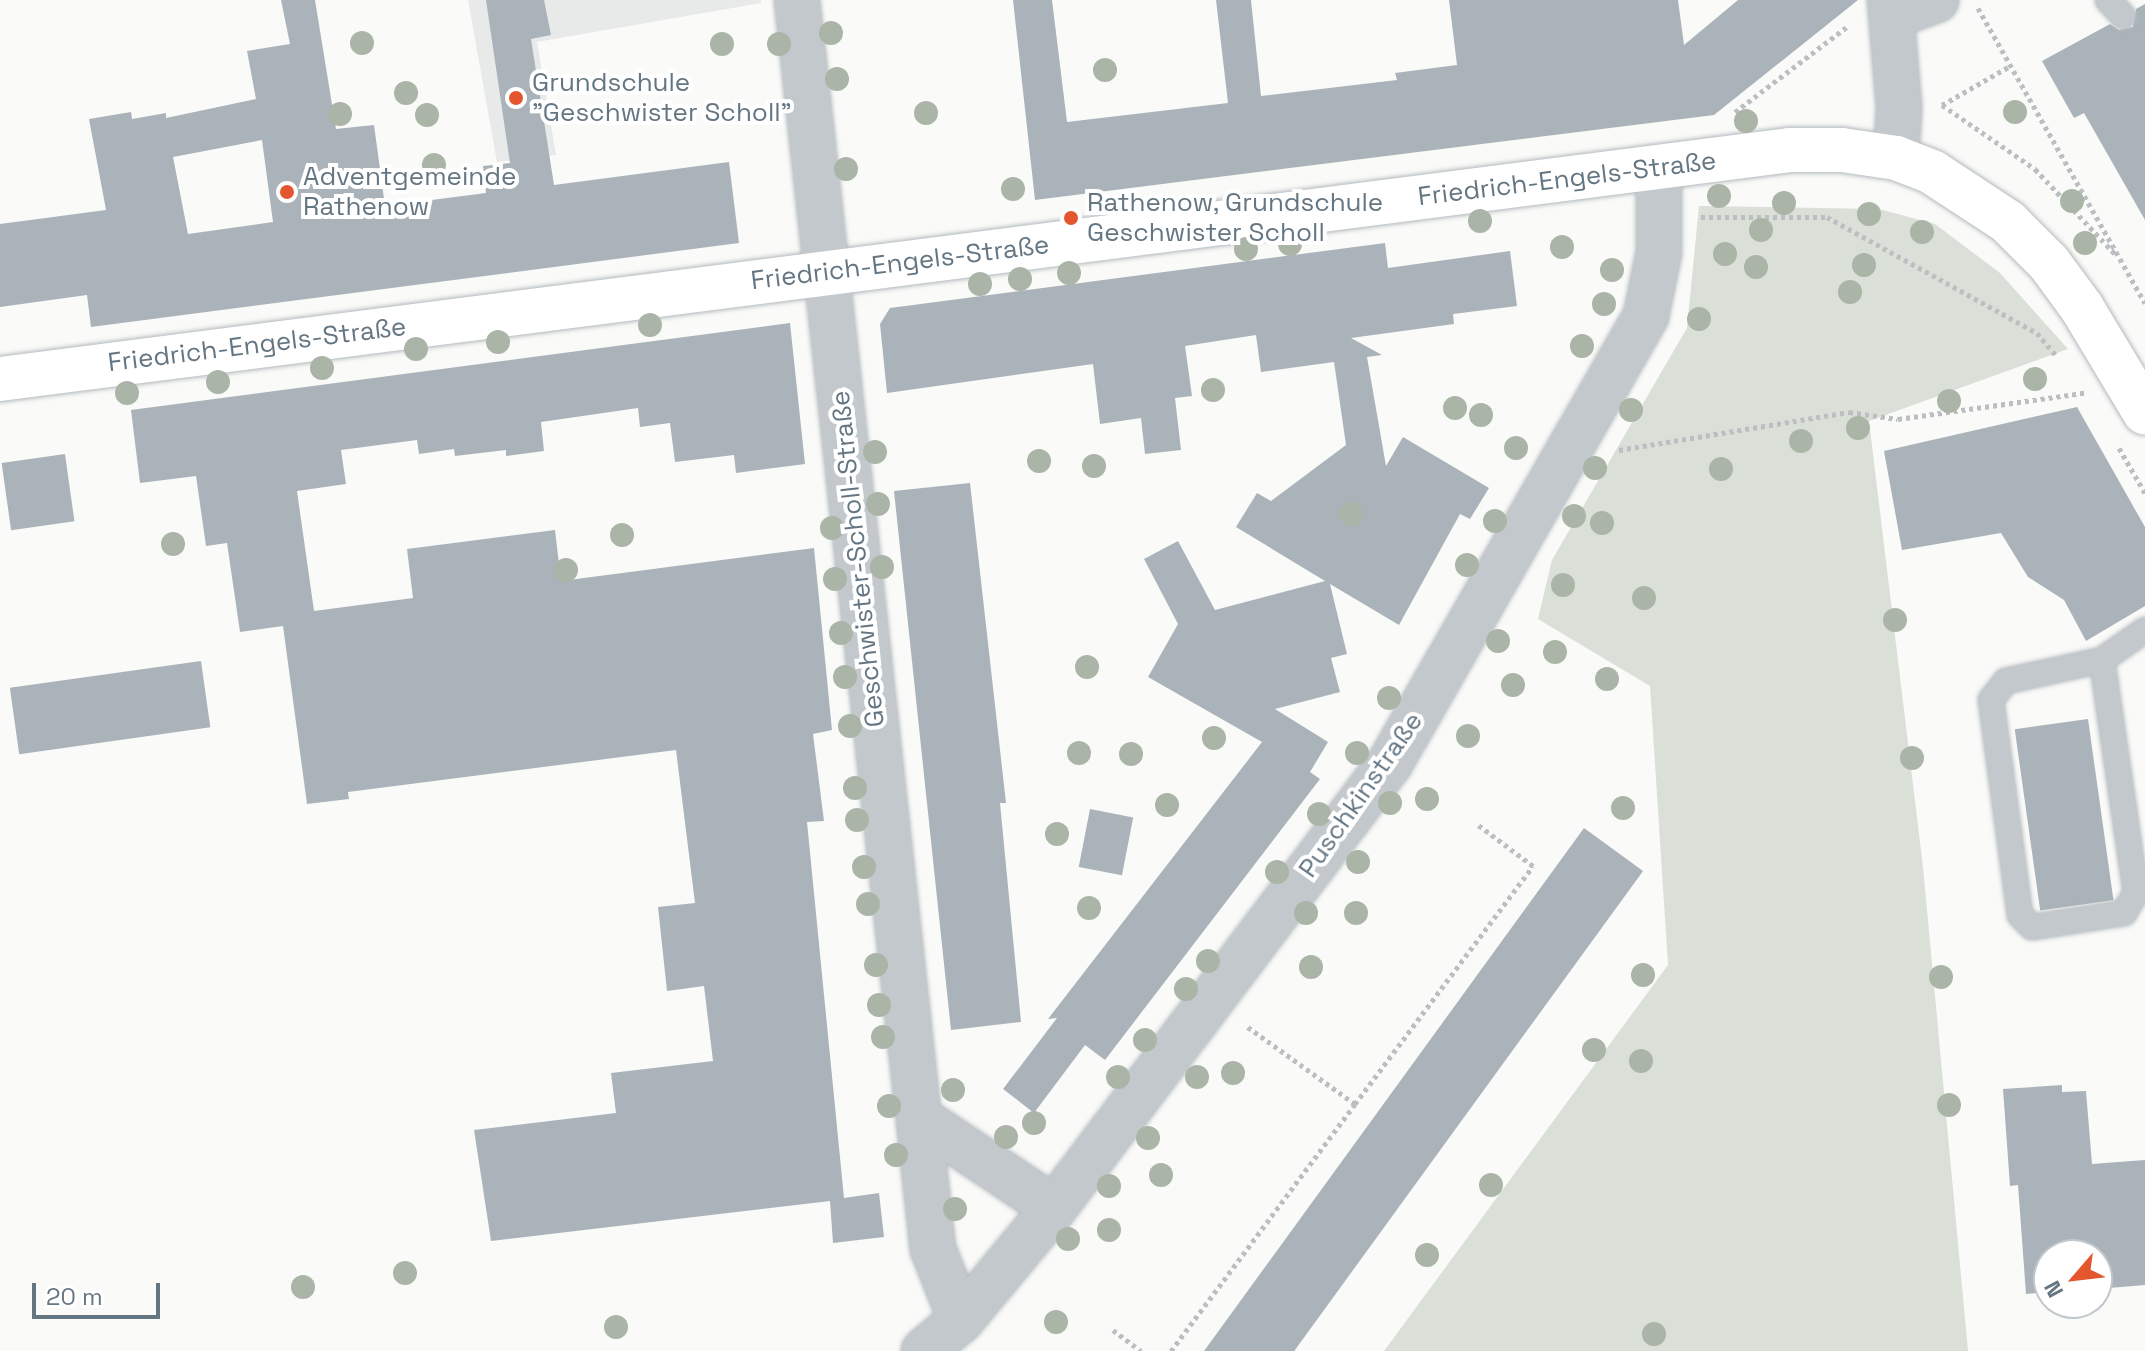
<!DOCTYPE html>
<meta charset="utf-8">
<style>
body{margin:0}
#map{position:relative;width:2145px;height:1351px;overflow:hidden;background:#fafaf8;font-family:"Space Grotesk",sans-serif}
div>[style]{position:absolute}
.built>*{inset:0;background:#e8e9e9}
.green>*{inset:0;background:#dadfd7}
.building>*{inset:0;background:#aab3b9;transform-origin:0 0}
.path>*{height:5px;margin-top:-2.5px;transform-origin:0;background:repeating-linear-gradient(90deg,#bbbfc2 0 4px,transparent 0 8px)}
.roads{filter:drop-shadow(0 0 2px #b3babf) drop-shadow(0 0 2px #b3babf)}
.lane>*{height:24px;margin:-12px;padding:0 12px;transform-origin:12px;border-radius:12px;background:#c3c8cc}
.street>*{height:44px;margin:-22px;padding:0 22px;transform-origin:22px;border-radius:22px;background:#c3c8cc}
.secondary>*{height:44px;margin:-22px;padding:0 22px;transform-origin:22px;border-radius:22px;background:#fff}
.trees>*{width:24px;height:24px;margin:-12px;border-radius:50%;background:#aab4a7}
.dots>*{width:22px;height:22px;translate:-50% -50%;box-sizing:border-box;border:4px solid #fff;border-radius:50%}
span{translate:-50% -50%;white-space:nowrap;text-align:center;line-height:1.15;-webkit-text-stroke:8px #fff;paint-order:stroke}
.poi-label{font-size:26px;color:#657683}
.left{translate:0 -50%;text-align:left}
.street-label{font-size:26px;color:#657683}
.north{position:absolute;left:2033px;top:1239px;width:80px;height:80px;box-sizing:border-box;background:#fff;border:2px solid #c1c8cd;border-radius:50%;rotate:242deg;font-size:22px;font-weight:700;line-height:32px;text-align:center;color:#657683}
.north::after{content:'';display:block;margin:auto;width:28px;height:36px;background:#e4572e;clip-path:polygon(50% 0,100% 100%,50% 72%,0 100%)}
.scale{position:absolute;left:32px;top:1283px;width:128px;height:36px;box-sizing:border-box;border:4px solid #657683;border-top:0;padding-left:10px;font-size:24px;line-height:28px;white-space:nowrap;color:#657683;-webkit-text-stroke:6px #fff;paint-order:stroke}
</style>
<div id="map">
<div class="built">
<div style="clip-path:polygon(468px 0,761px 0,761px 3px,537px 42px,556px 155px,497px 162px)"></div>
</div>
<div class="green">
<div style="clip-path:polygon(1699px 206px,1879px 209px,1935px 224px,2000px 273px,2068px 349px,1869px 421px,1923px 867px,1968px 1351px,1384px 1351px,1668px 965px,1650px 686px,1538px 619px,1552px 560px,1687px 328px)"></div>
</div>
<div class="building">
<div style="clip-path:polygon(evenodd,281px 0,315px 0,336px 129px,374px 125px,385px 206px,486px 193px,483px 166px,510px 163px,486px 0,544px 0,551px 35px,531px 39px,554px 185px,729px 162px,739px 243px,91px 327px,87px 295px,0 307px,0 224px,106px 210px,89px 119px,131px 112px,132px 119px,166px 113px,166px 118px,256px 99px,247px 51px,290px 44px,281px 0,262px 140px,273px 222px,188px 234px,173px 157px,262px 140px)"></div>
<div style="clip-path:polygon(1013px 0,1052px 0,1067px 122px,1228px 103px,1216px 0,1251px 0,1261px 96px,1397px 80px,1395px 73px,1457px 65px,1449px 0,1678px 0,1684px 45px,1738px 0,1858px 0,1714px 115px,1035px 200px)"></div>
<div style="clip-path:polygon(2145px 4px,2145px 220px,2084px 113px,2074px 118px,2042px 61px,2110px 24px,2119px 30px,2133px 27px,2136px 9px)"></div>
<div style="clip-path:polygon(1385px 243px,1388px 268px,1510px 251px,1517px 306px,1453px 314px,1454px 324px,1351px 338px,1382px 355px,1367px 357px,1386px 466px,1403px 437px,1489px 488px,1470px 519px,1460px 514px,1399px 625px,1330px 584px,1347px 654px,1331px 658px,1340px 692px,1275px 709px,1328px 742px,1310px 772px,1320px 779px,1105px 1060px,1085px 1045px,1034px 1113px,1003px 1089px,1057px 1018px,1048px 1019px,1262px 742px,1148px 677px,1178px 624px,1144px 559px,1178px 541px,1215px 610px,1325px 581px,1236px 527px,1257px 493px,1271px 501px,1346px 445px,1334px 362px,1261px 372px,1256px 335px,1185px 346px,1192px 396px,1175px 398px,1181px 450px,1145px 454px,1141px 418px,1100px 424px,1093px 364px,887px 393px,880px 324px,890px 308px)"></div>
<div style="clip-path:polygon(790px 323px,805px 464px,736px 473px,734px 455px,675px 462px,670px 423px,640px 427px,638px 408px,541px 422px,544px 451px,506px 456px,506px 450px,455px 456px,454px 449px,419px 454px,417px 440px,341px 450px,346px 484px,297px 491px,314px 611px,413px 598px,407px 549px,555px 530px,561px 581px,814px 548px,832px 730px,813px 734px,824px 821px,807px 822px,844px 1198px,879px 1193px,884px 1237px,833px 1243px,830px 1201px,491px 1241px,474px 1130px,616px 1113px,611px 1073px,713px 1061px,704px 986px,667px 991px,658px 907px,695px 903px,676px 750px,348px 792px,349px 799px,307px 804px,283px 626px,240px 632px,227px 543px,206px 546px,196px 476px,140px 483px,131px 410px)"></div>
<div style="clip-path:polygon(2077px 407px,2145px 527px,2145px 606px,2086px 641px,2064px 600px,2028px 577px,2001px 533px,1902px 550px,1884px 451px)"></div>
<div style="left:65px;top:454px;width:68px;height:64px;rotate:82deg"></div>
<div style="clip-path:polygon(970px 483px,1006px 803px,1000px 803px,1021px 1022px,951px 1030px,894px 491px)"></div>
<div style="left:201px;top:661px;width:67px;height:193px;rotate:82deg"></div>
<div style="left:2088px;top:719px;width:183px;height:74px;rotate:82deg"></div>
<div style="left:1090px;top:809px;width:44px;height:59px;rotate:11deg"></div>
<div style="left:1584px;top:828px;width:73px;height:651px;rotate:36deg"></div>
<div style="clip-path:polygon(2062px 1085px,2062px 1092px,2086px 1091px,2092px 1164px,2145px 1160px,2145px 1285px,2097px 1289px,2097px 1255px,2049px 1255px,2049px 1292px,2026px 1294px,2018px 1185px,2010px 1186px,2003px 1089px)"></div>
</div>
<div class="path">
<div style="left:1978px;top:8px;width:339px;rotate:60.5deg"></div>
<div style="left:1942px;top:105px;width:113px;rotate:34.5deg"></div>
<div style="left:2035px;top:169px;width:117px;rotate:46.7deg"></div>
<div style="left:1942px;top:105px;width:78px;rotate:-29.8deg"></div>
<div style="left:1735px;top:112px;width:142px;rotate:-37.3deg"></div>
<div style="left:1701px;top:217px;width:126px"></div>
<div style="left:1827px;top:217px;width:240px;rotate:28.9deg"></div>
<div style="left:2037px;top:333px;width:31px;rotate:50deg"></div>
<div style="left:2119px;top:448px;width:52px;rotate:60deg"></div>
<div style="left:1619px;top:450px;width:233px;rotate:-9.4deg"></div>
<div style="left:1849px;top:412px;width:49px;rotate:8.1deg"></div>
<div style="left:1898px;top:419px;width:188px;rotate:-8deg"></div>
<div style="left:1355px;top:1104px;width:297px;rotate:-53.2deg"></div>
<div style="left:1533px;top:866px;width:70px;rotate:-143.1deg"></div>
<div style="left:1113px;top:1330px;width:35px;rotate:37deg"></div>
<div style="left:1171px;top:1351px;width:308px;rotate:-53.3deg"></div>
<div style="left:1355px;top:1104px;width:135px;rotate:-144.3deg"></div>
</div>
<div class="roads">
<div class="lane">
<div style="left:2108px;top:0;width:22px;rotate:47deg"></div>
<div style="left:2102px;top:660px;width:235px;rotate:81.7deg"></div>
<div style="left:2136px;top:893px;width:23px;rotate:121deg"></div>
<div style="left:2124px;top:913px;width:93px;rotate:171.3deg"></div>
<div style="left:2032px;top:927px;width:17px;rotate:-135deg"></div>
<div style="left:2020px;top:915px;width:217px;rotate:-97.7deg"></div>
<div style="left:1991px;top:700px;width:24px;rotate:-52deg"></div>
<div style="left:2006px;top:681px;width:98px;rotate:-12.3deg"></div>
<div style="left:2102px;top:660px;width:52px;rotate:-34.9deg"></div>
</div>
<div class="street">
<div style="left:797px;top:0;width:1256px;rotate:83.79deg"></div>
<div style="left:933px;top:1249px;width:76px;rotate:68.5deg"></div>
<div style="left:1890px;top:0;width:108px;rotate:85.2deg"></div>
<div style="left:1899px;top:108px;width:50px;rotate:93.4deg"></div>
<div style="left:1892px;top:16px;width:47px;rotate:-20deg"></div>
<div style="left:919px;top:1118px;width:162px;rotate:33.7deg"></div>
<div style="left:924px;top:1351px;width:48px;rotate:-40deg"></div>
<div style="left:961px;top:1320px;width:146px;rotate:-50.3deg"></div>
<div style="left:1054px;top:1208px;width:558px;rotate:-52.95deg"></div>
<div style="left:1390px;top:763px;width:515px;rotate:-60.2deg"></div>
<div style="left:1646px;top:316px;width:65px;rotate:-78.5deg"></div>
<div style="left:1659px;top:252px;width:85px;rotate:-90deg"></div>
</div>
<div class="secondary">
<div style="left:0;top:379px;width:1804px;rotate:-7.29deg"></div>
<div style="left:1789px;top:150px;width:53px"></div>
<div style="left:1842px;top:150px;width:55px;rotate:8.4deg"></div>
<div style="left:1896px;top:158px;width:39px;rotate:21deg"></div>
<div style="left:1932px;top:172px;width:91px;rotate:33.3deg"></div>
<div style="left:2008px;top:222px;width:58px;rotate:45deg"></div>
<div style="left:2049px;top:263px;width:56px;rotate:53.7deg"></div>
<div style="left:2082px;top:308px;width:122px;rotate:59deg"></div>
</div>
</div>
<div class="trees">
<div style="left:831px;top:33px"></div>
<div style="left:362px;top:43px"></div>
<div style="left:722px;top:44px"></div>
<div style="left:779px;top:44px"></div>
<div style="left:1105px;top:70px"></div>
<div style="left:837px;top:79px"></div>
<div style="left:406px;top:93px"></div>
<div style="left:2015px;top:112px"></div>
<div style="left:926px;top:113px"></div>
<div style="left:340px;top:114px"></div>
<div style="left:427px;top:115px"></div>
<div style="left:1746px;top:121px"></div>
<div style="left:434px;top:165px"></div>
<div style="left:846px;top:169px"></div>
<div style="left:1013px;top:189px"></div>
<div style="left:1719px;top:196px"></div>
<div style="left:2072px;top:201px"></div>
<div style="left:1784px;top:203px"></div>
<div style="left:1869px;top:214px"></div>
<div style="left:1480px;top:221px"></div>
<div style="left:1761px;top:230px"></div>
<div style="left:1922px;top:232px"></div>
<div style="left:2085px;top:243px"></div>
<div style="left:1290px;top:244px"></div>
<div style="left:1562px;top:247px"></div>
<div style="left:1246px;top:249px"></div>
<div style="left:1725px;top:254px"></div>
<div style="left:1864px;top:265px"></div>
<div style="left:1756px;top:267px"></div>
<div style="left:1612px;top:270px"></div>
<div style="left:1069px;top:273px"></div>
<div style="left:1020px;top:279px"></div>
<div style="left:980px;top:284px"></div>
<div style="left:1850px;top:292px"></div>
<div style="left:1604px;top:304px"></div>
<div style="left:1699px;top:319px"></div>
<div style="left:650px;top:325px"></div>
<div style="left:498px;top:342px"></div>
<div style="left:1582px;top:346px"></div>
<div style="left:416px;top:349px"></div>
<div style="left:322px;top:368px"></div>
<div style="left:2035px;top:379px"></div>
<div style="left:218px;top:382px"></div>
<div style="left:1213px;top:390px"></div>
<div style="left:127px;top:393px"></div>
<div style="left:1949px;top:401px"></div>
<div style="left:1455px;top:408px"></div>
<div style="left:1631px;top:410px"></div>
<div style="left:1481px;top:415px"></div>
<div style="left:1858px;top:428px"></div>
<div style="left:1801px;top:441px"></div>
<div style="left:1516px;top:448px"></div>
<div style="left:875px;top:452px"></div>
<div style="left:1039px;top:461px"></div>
<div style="left:1094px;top:466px"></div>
<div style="left:1595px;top:468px"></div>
<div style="left:1721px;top:469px"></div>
<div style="left:878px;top:504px"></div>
<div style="left:1351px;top:514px"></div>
<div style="left:1574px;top:516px"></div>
<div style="left:1495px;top:521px"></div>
<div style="left:1602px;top:523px"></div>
<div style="left:832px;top:528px"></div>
<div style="left:622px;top:535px"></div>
<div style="left:173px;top:544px"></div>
<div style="left:1467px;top:565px"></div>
<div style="left:882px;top:567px"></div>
<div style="left:566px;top:570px"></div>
<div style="left:835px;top:579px"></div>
<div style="left:1563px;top:585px"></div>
<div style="left:1644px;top:598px"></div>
<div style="left:1895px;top:620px"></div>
<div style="left:841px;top:633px"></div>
<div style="left:1498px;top:641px"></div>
<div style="left:1555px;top:652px"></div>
<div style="left:1087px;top:667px"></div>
<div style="left:845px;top:677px"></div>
<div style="left:1607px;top:679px"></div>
<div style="left:1513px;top:685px"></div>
<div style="left:1389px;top:698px"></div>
<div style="left:850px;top:726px"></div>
<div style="left:1468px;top:736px"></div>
<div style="left:1214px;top:738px"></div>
<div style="left:1079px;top:753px"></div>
<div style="left:1357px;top:753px"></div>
<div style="left:1131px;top:754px"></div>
<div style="left:1912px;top:758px"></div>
<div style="left:855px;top:788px"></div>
<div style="left:1427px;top:799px"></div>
<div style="left:1390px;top:803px"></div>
<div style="left:1167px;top:805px"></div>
<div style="left:1623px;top:808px"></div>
<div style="left:1319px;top:814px"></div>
<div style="left:857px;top:820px"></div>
<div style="left:1057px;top:834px"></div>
<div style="left:1358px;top:862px"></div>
<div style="left:864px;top:867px"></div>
<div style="left:1277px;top:872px"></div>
<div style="left:868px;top:904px"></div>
<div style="left:1089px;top:908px"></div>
<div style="left:1306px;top:913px"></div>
<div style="left:1356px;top:913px"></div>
<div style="left:1208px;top:961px"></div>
<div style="left:876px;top:965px"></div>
<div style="left:1311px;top:967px"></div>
<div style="left:1643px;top:975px"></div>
<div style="left:1941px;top:977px"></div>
<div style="left:1186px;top:989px"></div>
<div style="left:879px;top:1005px"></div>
<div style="left:883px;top:1037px"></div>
<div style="left:1145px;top:1040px"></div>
<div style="left:1594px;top:1050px"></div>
<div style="left:1641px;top:1061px"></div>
<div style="left:1233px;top:1073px"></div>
<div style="left:1118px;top:1077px"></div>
<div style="left:1197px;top:1077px"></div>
<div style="left:953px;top:1090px"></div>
<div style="left:1949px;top:1105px"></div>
<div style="left:889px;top:1106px"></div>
<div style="left:1034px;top:1123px"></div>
<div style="left:1006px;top:1137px"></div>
<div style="left:1148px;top:1138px"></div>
<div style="left:896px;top:1155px"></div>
<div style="left:1161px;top:1175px"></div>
<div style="left:1491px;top:1185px"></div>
<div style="left:1109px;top:1186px"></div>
<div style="left:955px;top:1209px"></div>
<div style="left:1109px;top:1230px"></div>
<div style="left:1068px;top:1239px"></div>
<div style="left:1427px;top:1255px"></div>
<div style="left:405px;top:1273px"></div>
<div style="left:303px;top:1287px"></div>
<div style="left:1056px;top:1322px"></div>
<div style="left:616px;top:1327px"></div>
<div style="left:1654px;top:1334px"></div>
</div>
<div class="dots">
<div style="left:516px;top:98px;background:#e4572e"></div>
<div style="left:287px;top:192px;background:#e4572e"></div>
<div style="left:1071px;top:218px;background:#e4572e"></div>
</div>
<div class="poi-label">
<span class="left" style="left:532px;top:98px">Grundschule<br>"Geschwister Scholl"</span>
<span class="left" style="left:303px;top:192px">Adventgemeinde<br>Rathenow</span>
<span class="left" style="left:1087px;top:218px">Rathenow, Grundschule<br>Geschwister Scholl</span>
</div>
<div class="street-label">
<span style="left:1567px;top:179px;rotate:-7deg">Friedrich-Engels-Straße</span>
<span style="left:900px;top:263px;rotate:-7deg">Friedrich-Engels-Straße</span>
<span style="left:257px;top:345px;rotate:-7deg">Friedrich-Engels-Straße</span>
<span style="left:858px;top:559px;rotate:-96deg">Geschwister-Scholl-Straße</span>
<span style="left:1361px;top:795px;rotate:-55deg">Puschkinstraße</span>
</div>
<div class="north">N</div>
<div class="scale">20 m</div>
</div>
